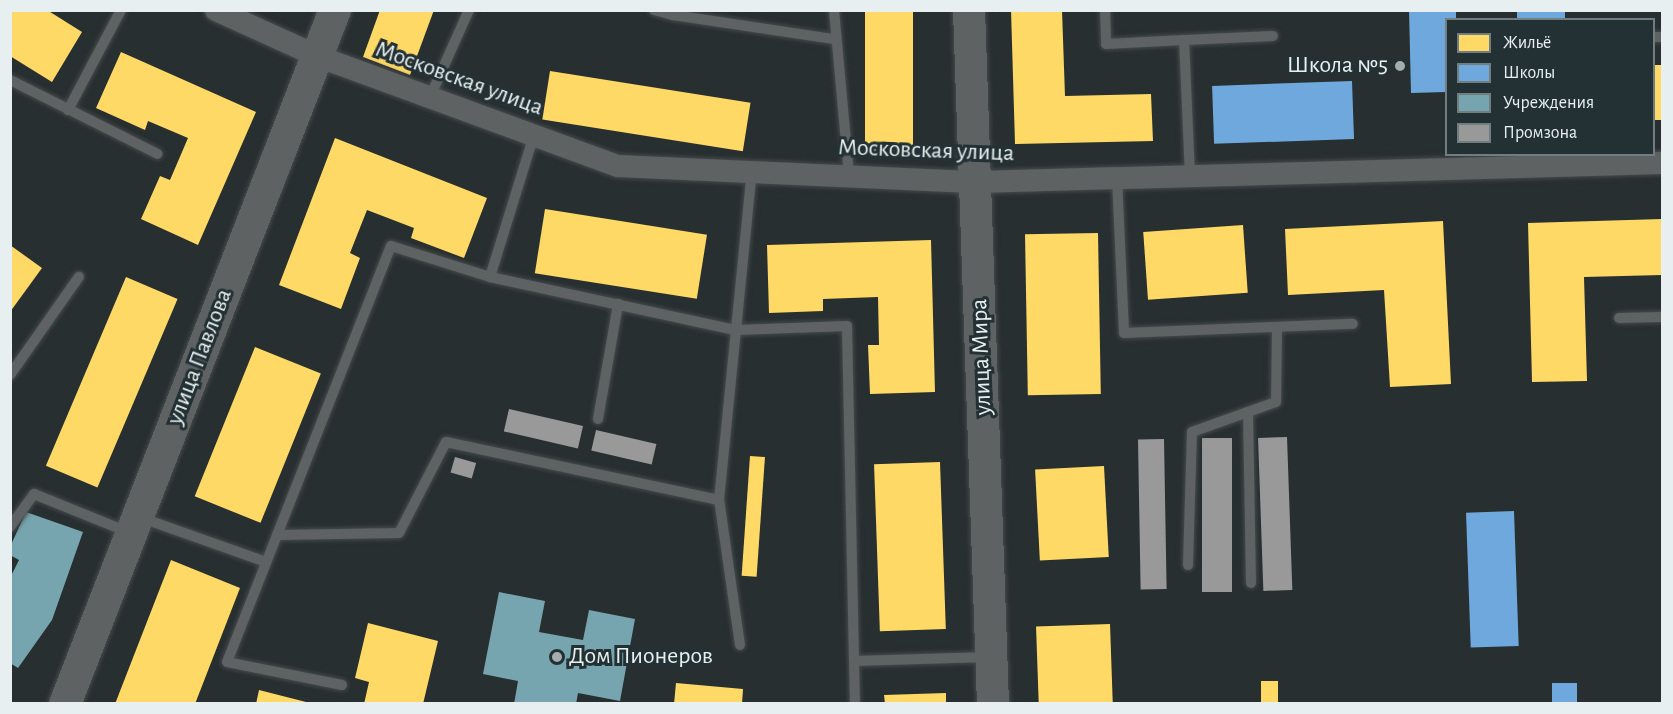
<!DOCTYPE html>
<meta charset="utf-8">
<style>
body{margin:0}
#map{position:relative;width:1673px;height:714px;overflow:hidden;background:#282f30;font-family:"Alegreya Sans",sans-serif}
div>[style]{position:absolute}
.homes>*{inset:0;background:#ffd966;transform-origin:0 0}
.schools>*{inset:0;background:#6fa8dc;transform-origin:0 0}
.public>*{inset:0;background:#76a5af}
.industry>*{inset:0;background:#999;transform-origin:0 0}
.roads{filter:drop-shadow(0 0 2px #454a4b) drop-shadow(0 0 2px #454a4b)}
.lane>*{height:10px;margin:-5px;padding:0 5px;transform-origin:5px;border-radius:5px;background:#5e6263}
.street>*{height:22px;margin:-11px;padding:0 11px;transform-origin:11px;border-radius:11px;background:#5e6263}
.secondary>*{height:32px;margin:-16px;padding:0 16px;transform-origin:16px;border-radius:16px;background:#5e6263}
.dots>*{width:16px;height:16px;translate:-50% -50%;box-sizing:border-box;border:3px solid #243134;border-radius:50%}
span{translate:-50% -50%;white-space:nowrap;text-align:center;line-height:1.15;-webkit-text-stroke:6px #243134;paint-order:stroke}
.poi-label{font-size:24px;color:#e7eff1}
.right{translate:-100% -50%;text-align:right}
.left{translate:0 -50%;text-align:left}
.street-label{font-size:24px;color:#e7eff1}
.frame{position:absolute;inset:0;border:12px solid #e7eff1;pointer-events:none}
.legend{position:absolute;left:1445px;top:18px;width:210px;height:138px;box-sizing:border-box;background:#243134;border:2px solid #727d80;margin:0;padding:8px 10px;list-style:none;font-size:18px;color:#e7eff1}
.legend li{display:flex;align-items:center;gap:12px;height:30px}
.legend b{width:30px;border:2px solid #727d80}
</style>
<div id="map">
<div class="homes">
<div style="clip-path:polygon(10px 10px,47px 10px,82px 32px,52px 82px,10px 56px)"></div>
<div style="clip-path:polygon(380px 10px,434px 10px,410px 75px,363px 57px)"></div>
<div style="left:865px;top:10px;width:48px;height:144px"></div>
<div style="clip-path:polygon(1011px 10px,1062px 10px,1065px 96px,1151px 94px,1153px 141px,1015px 144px)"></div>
<div style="clip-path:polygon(121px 52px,256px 112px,198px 245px,141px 219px,160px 176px,170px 180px,188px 138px,148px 121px,145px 130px,96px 108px)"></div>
<div style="left:1654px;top:65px;width:8px;height:55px"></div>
<div style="left:550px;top:71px;width:203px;height:49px;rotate:9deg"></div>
<div style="clip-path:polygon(335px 138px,487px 198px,464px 258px,411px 238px,414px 228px,367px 210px,350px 253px,360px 258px,341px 309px,279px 285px)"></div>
<div style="left:545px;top:209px;width:164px;height:65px;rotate:9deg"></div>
<div style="clip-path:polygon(1662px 219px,1662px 275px,1584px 277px,1587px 381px,1532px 382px,1528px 223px)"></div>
<div style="clip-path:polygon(1443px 221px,1451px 384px,1390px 387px,1384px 290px,1288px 295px,1285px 229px)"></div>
<div style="left:1243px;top:225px;width:68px;height:100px;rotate:86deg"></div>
<div style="left:1098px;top:233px;width:161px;height:73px;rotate:89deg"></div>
<div style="clip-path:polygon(931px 240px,935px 392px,870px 394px,868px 345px,879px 345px,878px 297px,823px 299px,823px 311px,769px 313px,767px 245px)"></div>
<div style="clip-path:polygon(10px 245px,42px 268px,10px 312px)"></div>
<div style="left:126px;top:277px;width:56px;height:205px;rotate:23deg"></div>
<div style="left:255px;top:347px;width:71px;height:161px;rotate:22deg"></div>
<div style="left:750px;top:456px;width:15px;height:120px;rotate:4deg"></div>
<div style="left:940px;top:462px;width:167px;height:66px;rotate:88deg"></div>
<div style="left:1104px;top:466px;width:91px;height:69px;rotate:87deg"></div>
<div style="clip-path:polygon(171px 560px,240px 588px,195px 704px,115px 704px)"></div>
<div style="clip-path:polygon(368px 623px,438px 641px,423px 704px,364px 704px,369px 682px,355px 678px)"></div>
<div style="left:1110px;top:624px;width:80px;height:74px;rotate:88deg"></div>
<div style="left:1261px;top:681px;width:17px;height:23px"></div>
<div style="clip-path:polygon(676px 683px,743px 689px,742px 704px,674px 704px)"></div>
<div style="clip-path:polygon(259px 690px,310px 703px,310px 704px,256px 704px)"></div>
<div style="clip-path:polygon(946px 693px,946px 704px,885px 704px,884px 695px)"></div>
</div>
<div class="schools">
<div style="clip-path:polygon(1409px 10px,1456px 10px,1456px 20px,1446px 20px,1446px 92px,1411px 93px)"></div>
<div style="left:1517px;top:10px;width:48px;height:10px"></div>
<div style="left:1352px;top:81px;width:58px;height:140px;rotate:88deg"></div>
<div style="left:1514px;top:511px;width:135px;height:48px;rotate:88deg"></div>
<div style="left:1552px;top:683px;width:25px;height:21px"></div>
</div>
<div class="public">
<div style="clip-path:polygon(26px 512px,83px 532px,52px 620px,18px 668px,10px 663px,10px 578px,19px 560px,10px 555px,10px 547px)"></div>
<div style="clip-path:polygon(499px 592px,545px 601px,539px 632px,583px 640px,589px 610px,635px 619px,620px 701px,578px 693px,576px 704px,514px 704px,518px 681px,483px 674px)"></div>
</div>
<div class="industry">
<div style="left:509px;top:409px;width:76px;height:23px;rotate:13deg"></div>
<div style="left:596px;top:430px;width:62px;height:21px;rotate:13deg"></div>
<div style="left:1287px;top:437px;width:153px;height:29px;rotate:88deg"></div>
<div style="left:1202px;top:438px;width:30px;height:154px"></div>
<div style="left:1164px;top:439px;width:150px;height:26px;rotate:89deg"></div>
<div style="left:455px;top:457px;width:22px;height:16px;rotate:16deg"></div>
</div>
<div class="roads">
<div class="lane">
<div style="left:654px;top:10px;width:20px;rotate:15deg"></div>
<div style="left:673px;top:15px;width:5px;rotate:-79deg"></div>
<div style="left:834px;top:10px;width:167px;rotate:84.8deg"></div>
<div style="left:1105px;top:10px;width:34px;rotate:88deg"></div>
<div style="left:1106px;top:44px;width:78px;rotate:-2.9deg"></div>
<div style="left:673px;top:15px;width:163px;rotate:8.5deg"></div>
<div style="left:1654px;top:37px;width:8px"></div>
<div style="left:10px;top:80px;width:165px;rotate:26.6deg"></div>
<div style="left:430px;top:97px;width:95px;rotate:-65.9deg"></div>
<div style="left:68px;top:110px;width:113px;rotate:-62.1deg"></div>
<div style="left:1190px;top:176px;width:136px;rotate:-92.5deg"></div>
<div style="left:1184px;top:40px;width:89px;rotate:-2.6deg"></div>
<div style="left:1117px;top:178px;width:155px;rotate:87.4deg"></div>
<div style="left:1124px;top:333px;width:229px;rotate:-2.3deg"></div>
<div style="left:490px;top:277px;width:252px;rotate:12.2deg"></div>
<div style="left:736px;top:330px;width:111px;rotate:-2.1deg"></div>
<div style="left:847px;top:326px;width:335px;rotate:88.8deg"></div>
<div style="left:854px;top:661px;width:134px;rotate:-1.7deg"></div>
<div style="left:1619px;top:318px;width:43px;rotate:-1.3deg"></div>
<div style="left:10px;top:375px;width:120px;rotate:-54.9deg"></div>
<div style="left:1248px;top:412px;width:171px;rotate:89deg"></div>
<div style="left:598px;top:419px;width:117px;rotate:-80.1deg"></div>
<div style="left:139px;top:517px;width:135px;rotate:19.5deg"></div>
<div style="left:10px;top:527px;width:41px;rotate:-54deg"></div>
<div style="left:34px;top:494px;width:101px;rotate:22deg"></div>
<div style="left:277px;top:535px;width:122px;rotate:-0.9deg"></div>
<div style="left:399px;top:533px;width:102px;rotate:-62.7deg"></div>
<div style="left:446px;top:442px;width:279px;rotate:12deg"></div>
<div style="left:1188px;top:565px;width:133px;rotate:-88.3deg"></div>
<div style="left:1192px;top:432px;width:89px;rotate:-19.7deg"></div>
<div style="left:1276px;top:402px;width:75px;rotate:-89.2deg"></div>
<div style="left:740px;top:645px;width:147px;rotate:-98.2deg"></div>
<div style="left:719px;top:500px;width:330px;rotate:-84.3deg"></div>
<div style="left:854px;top:661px;width:43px;rotate:88.7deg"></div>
<div style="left:342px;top:685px;width:117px;rotate:-168.7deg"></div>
<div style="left:227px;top:662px;width:447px;rotate:-68.5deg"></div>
<div style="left:391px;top:246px;width:104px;rotate:17.4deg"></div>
<div style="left:490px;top:277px;width:149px;rotate:-72.8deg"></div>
</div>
<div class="street">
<div style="left:216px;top:10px;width:111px;rotate:24.5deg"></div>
<div style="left:317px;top:56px;width:320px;rotate:20.1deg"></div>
<div style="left:618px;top:166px;width:359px;rotate:2.6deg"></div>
<div style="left:977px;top:182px;width:685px;rotate:-1.59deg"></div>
</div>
<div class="secondary">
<div style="left:969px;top:10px;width:694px;rotate:88.02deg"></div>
<div style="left:65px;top:704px;width:745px;rotate:-68.74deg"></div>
</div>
</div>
<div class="dots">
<div style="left:1400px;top:66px;background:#a4acad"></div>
<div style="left:557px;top:657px;background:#a4acad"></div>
</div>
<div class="poi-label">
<span class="right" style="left:1388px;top:66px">Школа №5</span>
<span class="left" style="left:569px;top:657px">Дом Пионеров</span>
</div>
<div class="street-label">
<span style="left:459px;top:79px;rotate:20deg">Московская улица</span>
<span style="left:926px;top:151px;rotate:2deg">Московская улица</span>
<span style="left:200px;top:357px;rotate:-69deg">улица Павлова</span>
<span style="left:982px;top:357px;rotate:-92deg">улица Мира</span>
</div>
<div class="frame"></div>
<ul class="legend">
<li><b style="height:16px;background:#ffd966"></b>Жильё</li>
<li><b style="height:16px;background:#6fa8dc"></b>Школы</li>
<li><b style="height:16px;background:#76a5af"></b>Учреждения</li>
<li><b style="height:16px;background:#999"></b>Промзона</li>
</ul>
</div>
